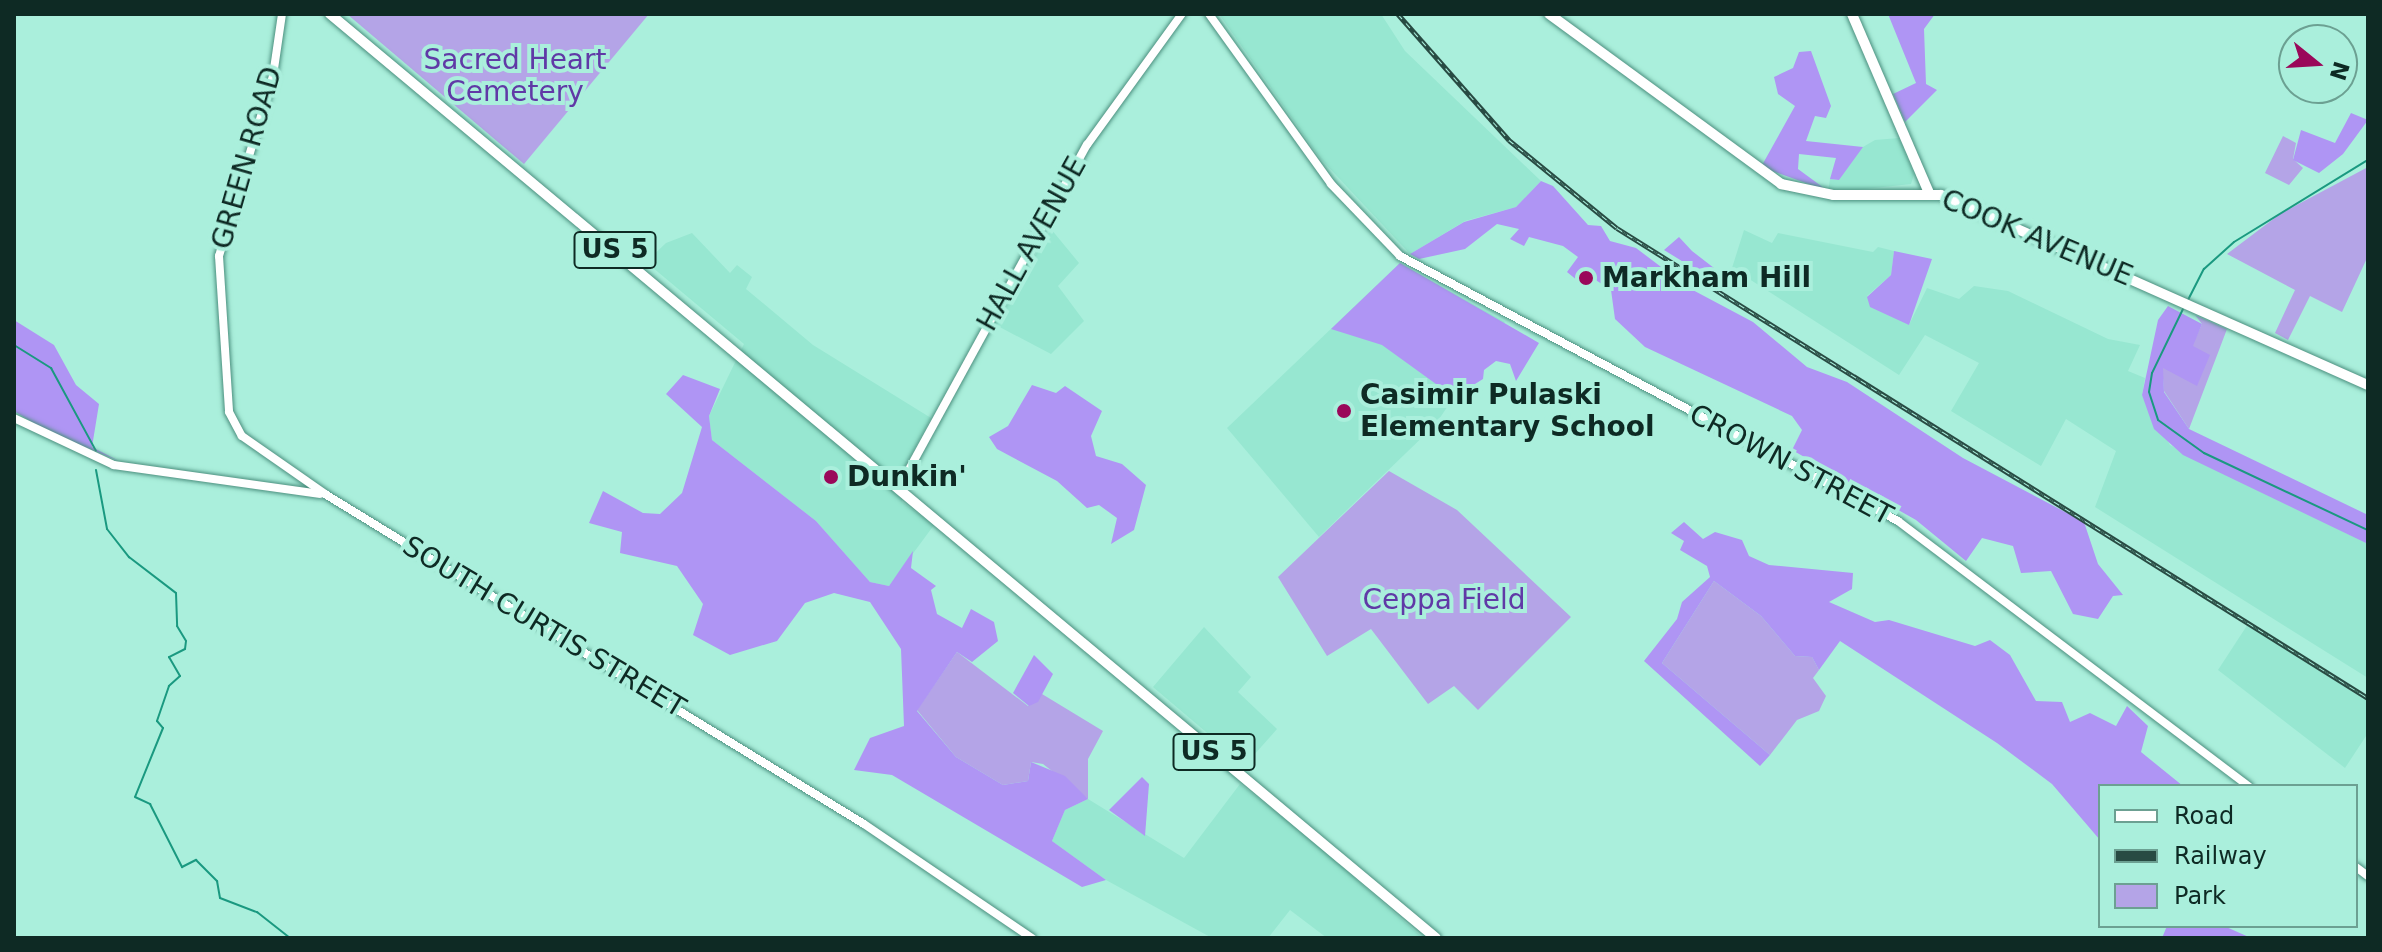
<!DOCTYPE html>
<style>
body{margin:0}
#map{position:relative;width:2382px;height:952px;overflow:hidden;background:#aaefdc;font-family:"DejaVu Sans",sans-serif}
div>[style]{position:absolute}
.built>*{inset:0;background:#97e7d1}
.green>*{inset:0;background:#b4a4e7}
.forest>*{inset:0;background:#af95f4}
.stream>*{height:2px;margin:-1px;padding:0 1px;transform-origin:1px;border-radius:1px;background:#1a9980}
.roads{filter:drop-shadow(0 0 2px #4b8f7e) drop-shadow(0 0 2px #4b8f7e)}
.minor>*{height:8px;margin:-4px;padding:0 4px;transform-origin:4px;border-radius:4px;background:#fff}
.major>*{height:10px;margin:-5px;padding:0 5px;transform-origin:5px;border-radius:5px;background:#fff}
.rail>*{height:5px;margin-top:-2.5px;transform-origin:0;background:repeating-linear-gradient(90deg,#aaefdc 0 6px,#284b43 0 12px);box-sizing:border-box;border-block:2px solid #284b43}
.dots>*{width:22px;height:22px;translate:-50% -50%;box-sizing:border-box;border:4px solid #aaefdc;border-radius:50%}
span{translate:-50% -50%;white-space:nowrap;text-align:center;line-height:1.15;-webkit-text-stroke:8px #aaefdc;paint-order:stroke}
.shield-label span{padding:2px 6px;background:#aaefdc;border:2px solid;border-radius:6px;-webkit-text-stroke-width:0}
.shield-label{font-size:26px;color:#0e2a24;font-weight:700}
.park-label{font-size:28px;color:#6039a6}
.street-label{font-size:28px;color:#0e2a24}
.poi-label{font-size:28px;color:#0e2a24;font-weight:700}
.left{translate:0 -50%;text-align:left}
.frame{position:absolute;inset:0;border:16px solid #0e2a24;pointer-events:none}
.legend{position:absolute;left:2098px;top:784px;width:260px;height:144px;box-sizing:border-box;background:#aaefdc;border:2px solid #6ca092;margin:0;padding:10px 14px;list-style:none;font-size:24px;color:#0e2a24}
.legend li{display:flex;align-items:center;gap:16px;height:40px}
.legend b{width:40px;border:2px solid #6ca092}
.north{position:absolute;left:2278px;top:24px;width:80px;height:80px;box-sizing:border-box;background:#aaefdc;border:2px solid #6ca092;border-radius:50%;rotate:108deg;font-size:22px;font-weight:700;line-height:32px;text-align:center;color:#0e2a24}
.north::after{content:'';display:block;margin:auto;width:28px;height:36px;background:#9a085a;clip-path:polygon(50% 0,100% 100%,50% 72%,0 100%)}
</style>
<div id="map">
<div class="built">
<div style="clip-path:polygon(1219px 14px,1381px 14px,1405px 51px,1541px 181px,1516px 207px,1465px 221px,1410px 254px,1320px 158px)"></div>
<div style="clip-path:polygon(1899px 138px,1914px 174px,1911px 184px,1828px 193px,1830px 179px,1839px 180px,1856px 151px,1875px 140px)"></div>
<div style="clip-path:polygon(1051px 229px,1079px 263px,1058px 286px,1084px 321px,1051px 354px,994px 324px)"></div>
<div style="clip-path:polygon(1744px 230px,1772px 243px,1778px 233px,1873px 252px,1878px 247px,1894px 251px,1891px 275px,1867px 296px,1909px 325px,1927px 288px,1959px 299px,1974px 286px,2008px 291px,2108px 339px,2140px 345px,2128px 371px,2145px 378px,2142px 395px,2170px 445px,2368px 544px,2368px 678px,2095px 507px,2116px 451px,2066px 419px,2041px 466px,1951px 411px,1979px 363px,1925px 335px,1899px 375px,1732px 268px)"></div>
<div style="clip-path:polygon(692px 233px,730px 273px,737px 265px,752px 277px,746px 289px,813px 345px,931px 418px,903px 470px,902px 502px,934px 525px,889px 586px,870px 582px,816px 521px,712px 440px,709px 416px,744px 344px,646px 262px,666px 243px)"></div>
<div style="clip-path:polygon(1400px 263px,1505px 322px,1435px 425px,1319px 537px,1227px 428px)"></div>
<div style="clip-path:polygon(2248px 624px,2368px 702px,2368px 733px,2345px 768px,2218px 670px)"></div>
<div style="clip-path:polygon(1204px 627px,1251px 677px,1238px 692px,1277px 729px,1245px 765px,1153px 687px)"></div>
<div style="clip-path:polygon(1240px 784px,1307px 836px,1423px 938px,1327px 938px,1290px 910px,1268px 938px,1212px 938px,1106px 880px,1052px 841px,1065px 810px,1088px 799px,1184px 858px)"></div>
</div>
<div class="green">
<div style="clip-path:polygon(347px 14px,649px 14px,524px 164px)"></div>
<div style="clip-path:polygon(2283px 136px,2296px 143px,2293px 159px,2303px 168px,2289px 185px,2265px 173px)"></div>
<div style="clip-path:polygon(2368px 167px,2368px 256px,2342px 312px,2310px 296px,2288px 340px,2275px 333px,2295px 290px,2227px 254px,2280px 214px)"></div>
<div style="clip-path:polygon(2195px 315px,2227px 329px,2189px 429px,2164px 391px,2162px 366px,2192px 346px,2202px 324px)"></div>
<div style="clip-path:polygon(1389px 471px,1457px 510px,1571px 617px,1478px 710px,1454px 686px,1428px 704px,1371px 629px,1327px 656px,1278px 577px)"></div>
<div style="clip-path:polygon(1714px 581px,1761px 616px,1795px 656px,1812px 657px,1819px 670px,1813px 678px,1826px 696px,1819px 711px,1797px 720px,1770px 755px,1662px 663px)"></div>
<div style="clip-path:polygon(957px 652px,1028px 706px,1042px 694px,1103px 731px,1088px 759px,1088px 799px,1043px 764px,1031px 762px,1028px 781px,1003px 785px,956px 757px,917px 710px)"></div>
</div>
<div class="forest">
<div style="clip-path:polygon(1888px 14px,1935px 14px,1924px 29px,1926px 84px,1937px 90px,1905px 122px,1893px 94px,1916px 83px)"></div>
<div style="clip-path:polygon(1811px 51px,1831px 106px,1826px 118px,1815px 116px,1806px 141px,1863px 147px,1839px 180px,1830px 179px,1836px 158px,1799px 154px,1798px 169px,1828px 191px,1761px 167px,1795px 106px,1778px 94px,1774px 77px,1793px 68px,1799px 52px)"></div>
<div style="clip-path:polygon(2351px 113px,2368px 120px,2343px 154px,2319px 173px,2293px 160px,2301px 130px,2335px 143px)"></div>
<div style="clip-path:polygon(1541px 181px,1553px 186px,1588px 225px,1601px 226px,1610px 241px,1636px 248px,1689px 288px,1753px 322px,1807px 367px,1847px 382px,1963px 458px,2084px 522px,2098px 564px,2123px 595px,2113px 596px,2098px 619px,2073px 614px,2051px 571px,2021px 573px,2013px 546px,1982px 538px,1966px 561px,1916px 520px,1792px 450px,1802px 430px,1792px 416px,1645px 347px,1615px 319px,1611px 290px,1585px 273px,1578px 281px,1567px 272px,1578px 257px,1563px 246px,1529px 237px,1524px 246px,1510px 239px,1519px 229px,1497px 224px,1465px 249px,1419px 259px,1410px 254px,1464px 222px,1516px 207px)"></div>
<div style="clip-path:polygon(1679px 237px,1692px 251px,1736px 285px,1724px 287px,1664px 250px)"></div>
<div style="clip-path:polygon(1894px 251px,1932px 259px,1909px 325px,1870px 307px,1867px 297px,1891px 275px)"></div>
<div style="clip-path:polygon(1400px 263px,1539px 343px,1516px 381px,1510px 364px,1496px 361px,1484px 370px,1483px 379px,1454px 397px,1382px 345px,1331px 329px)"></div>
<div style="clip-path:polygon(2168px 306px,2202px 324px,2193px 346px,2210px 355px,2197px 386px,2163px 368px,2164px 392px,2189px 429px,2368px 515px,2368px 544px,2183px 455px,2154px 429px,2142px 395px,2158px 320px)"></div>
<div style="clip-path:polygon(14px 320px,54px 345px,76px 385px,99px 404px,92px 447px,119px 461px,48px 432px,14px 411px)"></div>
<div style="clip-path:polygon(683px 375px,720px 389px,709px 416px,712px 440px,816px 521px,870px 582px,889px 586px,913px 551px,911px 568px,936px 586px,931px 590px,937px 614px,962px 628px,971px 609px,994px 622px,998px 641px,972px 662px,957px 652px,917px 711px,956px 757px,1003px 785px,1028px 781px,1031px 762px,1065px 776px,1088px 799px,1065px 810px,1052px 841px,1106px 880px,1082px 887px,892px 775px,854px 770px,870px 738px,904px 726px,901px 649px,870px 602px,834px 593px,805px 603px,777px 641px,730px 655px,693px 635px,703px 604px,677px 566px,620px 553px,622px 532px,589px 523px,603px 491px,643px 513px,660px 514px,682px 493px,702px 427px,666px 394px)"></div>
<div style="clip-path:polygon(1032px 385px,1056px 393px,1065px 386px,1102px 411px,1091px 436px,1096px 456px,1122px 464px,1146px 485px,1134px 530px,1111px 544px,1117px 518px,1099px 505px,1087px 508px,1057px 481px,997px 449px,989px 437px,1008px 426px)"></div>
<div style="clip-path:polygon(1684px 522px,1703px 539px,1715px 532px,1742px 540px,1749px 556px,1769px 565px,1853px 573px,1852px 589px,1829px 602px,1875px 622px,1889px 620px,1975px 646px,1990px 640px,2010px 655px,2036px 701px,2062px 702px,2070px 722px,2090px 713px,2116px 726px,2127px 706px,2148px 726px,2141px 752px,2183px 786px,2100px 786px,2100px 840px,2052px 784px,1997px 743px,1840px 641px,1819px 670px,1812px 657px,1795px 656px,1761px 616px,1714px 581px,1662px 663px,1770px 755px,1760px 766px,1644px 661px,1677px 619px,1682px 602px,1710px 577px,1707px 566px,1680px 550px,1684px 541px,1671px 533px)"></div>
<div style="clip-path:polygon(1034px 655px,1053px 674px,1038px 702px,1029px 706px,1013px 693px)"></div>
<div style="clip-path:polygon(1142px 777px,1149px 784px,1145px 836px,1109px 810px)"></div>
<div style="clip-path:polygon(2167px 926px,2224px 926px,2251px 938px,2162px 938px)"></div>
</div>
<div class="stream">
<div style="left:2188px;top:300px;width:35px;rotate:-63deg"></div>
<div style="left:2204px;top:269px;width:40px;rotate:-42deg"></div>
<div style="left:2234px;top:242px;width:157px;rotate:-31.5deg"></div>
<div style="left:2183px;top:309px;width:71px;rotate:115.8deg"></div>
<div style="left:2152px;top:373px;width:19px;rotate:99deg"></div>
<div style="left:2149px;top:392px;width:29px;rotate:72deg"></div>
<div style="left:2158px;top:420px;width:57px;rotate:35.7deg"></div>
<div style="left:2204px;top:453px;width:181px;rotate:25.2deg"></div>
<div style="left:14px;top:345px;width:44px;rotate:31.9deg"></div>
<div style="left:51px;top:368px;width:94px;rotate:61.5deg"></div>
<div style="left:96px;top:470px;width:60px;rotate:79.4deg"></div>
<div style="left:107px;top:529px;width:36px;rotate:52deg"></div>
<div style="left:129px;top:557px;width:59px;rotate:37.5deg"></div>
<div style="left:176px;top:593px;width:33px;rotate:88deg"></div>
<div style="left:177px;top:626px;width:17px;rotate:59deg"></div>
<div style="left:186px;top:641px;width:8px;rotate:97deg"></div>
<div style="left:185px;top:649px;width:18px;rotate:153deg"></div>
<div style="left:169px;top:657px;width:22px;rotate:60deg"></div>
<div style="left:180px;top:676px;width:15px;rotate:138deg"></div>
<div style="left:169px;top:686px;width:37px;rotate:109deg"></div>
<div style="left:157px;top:721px;width:9px;rotate:49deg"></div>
<div style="left:163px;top:728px;width:74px;rotate:112.1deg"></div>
<div style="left:135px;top:797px;width:17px;rotate:25deg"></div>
<div style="left:150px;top:804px;width:71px;rotate:63.1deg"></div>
<div style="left:182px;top:867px;width:16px;rotate:-27deg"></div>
<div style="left:196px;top:860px;width:30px;rotate:45deg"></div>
<div style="left:217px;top:881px;width:17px;rotate:80deg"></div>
<div style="left:220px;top:898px;width:40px;rotate:21deg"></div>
<div style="left:257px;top:912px;width:42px;rotate:38.2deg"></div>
</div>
<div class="roads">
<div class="minor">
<div style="left:282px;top:14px;width:63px;rotate:98.3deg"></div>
<div style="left:273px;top:76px;width:188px;rotate:106.7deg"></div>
<div style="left:219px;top:256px;width:156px;rotate:86.3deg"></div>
<div style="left:229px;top:412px;width:27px;rotate:62deg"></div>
<div style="left:242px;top:436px;width:101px;rotate:34.9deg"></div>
<div style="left:325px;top:494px;width:632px;rotate:31.48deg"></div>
<div style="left:864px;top:824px;width:203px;rotate:34.2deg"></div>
<div style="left:1209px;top:14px;width:209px;rotate:54.3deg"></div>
<div style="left:1331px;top:184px;width:100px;rotate:46.2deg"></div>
<div style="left:1400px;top:256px;width:564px;rotate:28.02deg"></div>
<div style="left:1898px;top:521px;width:440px;rotate:37.1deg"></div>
<div style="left:14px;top:418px;width:110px;rotate:25.2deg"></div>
<div style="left:114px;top:465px;width:208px;rotate:8deg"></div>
<div style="left:900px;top:486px;width:389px;rotate:-61.3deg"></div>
<div style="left:1087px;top:145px;width:162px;rotate:-54.1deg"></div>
<div style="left:2356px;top:867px;width:15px;rotate:37deg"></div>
</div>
<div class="major">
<div style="left:330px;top:14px;width:1441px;rotate:39.88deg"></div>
<div style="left:1549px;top:14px;width:288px;rotate:36.2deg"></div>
<div style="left:1781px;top:184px;width:53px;rotate:11.9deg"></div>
<div style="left:1833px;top:195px;width:108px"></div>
<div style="left:1941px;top:195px;width:467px;rotate:24deg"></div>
<div style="left:1852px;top:14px;width:195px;rotate:66.7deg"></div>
</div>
</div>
<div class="rail">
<div style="left:1398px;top:14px;width:168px;rotate:48.6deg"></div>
<div style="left:1509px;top:140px;width:139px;rotate:39.2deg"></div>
<div style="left:1617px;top:228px;width:886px;rotate:32.04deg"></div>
</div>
<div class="dots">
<div style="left:1586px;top:278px;background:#9a085a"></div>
<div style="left:1344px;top:411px;background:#9a085a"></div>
<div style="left:831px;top:477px;background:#9a085a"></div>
</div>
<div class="shield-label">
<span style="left:615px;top:250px">US 5</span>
<span style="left:1214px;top:752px">US 5</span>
</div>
<div class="park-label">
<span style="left:515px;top:76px">Sacred Heart<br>Cemetery</span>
<span style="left:1444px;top:600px">Ceppa Field</span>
</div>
<div class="street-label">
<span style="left:247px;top:158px;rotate:-74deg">GREEN ROAD</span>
<span style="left:2037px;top:238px;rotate:23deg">COOK AVENUE</span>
<span style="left:1032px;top:244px;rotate:-61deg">HALL AVENUE</span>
<span style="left:1791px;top:465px;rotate:28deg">CROWN STREET</span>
<span style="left:544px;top:627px;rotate:31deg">SOUTH CURTIS STREET</span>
</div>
<div class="poi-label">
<span class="left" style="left:1602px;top:278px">Markham Hill</span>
<span class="left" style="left:1360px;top:411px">Casimir Pulaski<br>Elementary School</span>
<span class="left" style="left:847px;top:477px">Dunkin'</span>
</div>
<div class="frame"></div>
<ul class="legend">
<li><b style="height:10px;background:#fff"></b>Road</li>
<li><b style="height:10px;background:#284b43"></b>Railway</li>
<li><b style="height:22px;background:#b4a4e7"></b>Park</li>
</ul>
<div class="north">N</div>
</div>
